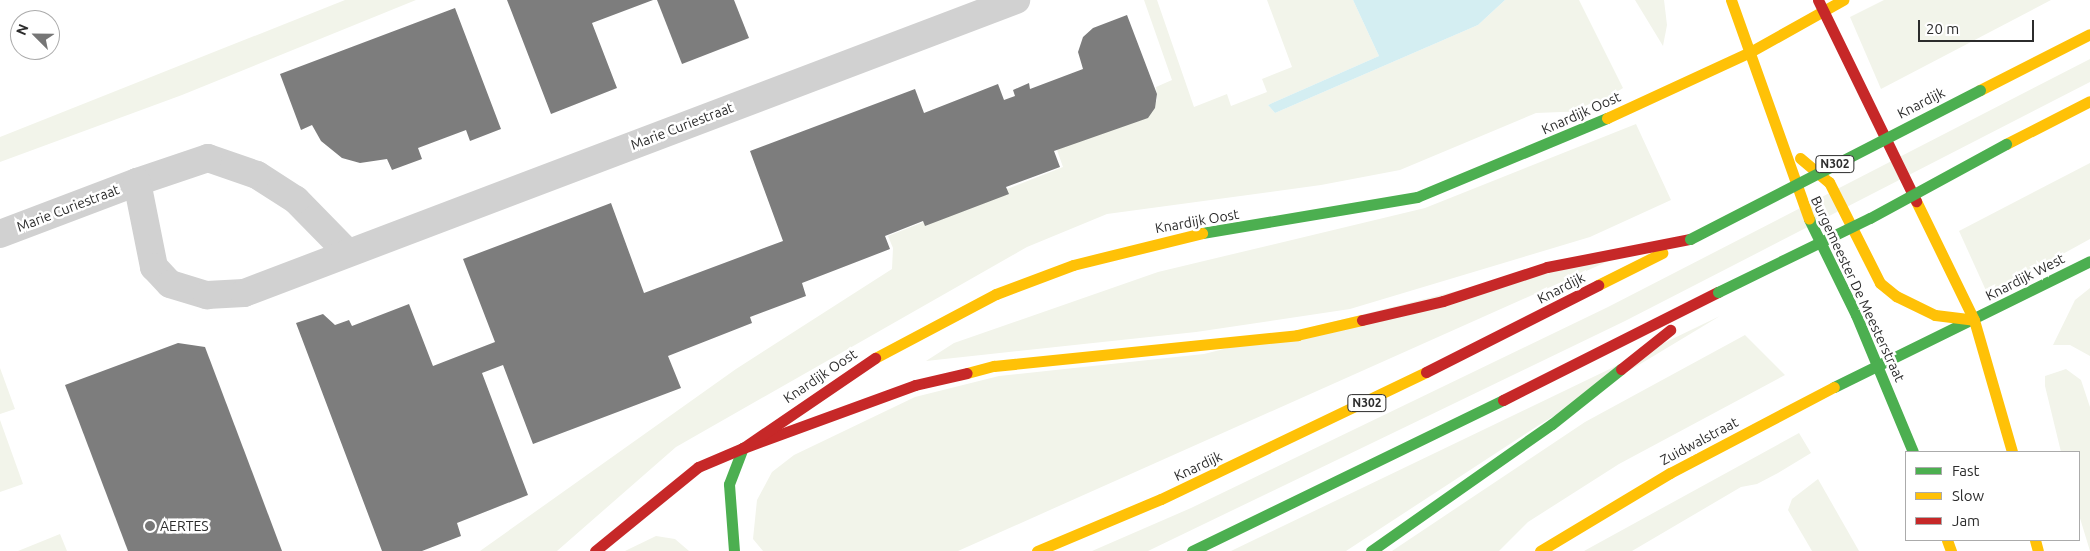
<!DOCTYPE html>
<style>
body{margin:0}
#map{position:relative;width:2090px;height:551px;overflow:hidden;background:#fff;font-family:Ubuntu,sans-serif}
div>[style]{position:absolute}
.green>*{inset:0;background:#f2f4ea}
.water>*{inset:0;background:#d4eef2}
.building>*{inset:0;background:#7d7d7d}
.street>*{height:28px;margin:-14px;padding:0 14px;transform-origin:14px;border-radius:14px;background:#d1d1d1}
.fast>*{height:11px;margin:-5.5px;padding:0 5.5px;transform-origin:5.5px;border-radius:5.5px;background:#4caf50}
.slow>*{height:11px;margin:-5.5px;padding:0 5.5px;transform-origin:5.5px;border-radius:5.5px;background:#ffc107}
.jam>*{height:11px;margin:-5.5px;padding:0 5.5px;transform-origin:5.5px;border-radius:5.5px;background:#c62828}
.fast-bridge>*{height:11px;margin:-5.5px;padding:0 5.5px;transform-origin:5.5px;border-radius:5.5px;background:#4caf50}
.dots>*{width:14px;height:14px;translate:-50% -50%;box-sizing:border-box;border:2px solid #fff;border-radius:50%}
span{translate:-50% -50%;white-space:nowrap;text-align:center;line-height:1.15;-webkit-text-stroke:5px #fff;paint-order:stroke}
.shield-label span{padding:1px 4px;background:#fff;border:1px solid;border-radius:4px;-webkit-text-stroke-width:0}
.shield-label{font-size:12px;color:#2c2c2c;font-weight:700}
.street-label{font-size:14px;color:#2c2c2c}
.poi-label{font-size:14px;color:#2c2c2c}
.left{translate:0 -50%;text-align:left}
.legend{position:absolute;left:1905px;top:451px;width:175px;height:90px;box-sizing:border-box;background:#fff;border:1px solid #ababab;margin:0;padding:6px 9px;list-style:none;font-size:15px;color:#2c2c2c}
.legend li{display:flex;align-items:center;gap:10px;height:25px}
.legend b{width:25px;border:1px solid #ababab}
.north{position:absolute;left:10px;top:10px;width:50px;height:50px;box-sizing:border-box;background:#fff;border:1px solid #ababab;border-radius:50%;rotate:293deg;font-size:14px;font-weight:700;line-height:20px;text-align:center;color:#2c2c2c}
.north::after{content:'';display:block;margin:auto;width:18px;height:22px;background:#767676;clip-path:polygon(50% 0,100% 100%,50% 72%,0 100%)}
.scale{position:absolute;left:1918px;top:20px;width:116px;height:22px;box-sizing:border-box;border:2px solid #2c2c2c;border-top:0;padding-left:6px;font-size:15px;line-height:18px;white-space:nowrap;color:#2c2c2c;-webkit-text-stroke:4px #fff;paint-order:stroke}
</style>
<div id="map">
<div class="green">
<div style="clip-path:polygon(345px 0,416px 0,182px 95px,0 162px,0 137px)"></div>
<div style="clip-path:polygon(1144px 0,1157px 0,1194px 107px,1227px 94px,1231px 106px,1267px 92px,1262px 79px,1292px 67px,1267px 0,1353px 0,1379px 56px,1268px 105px,1275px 113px,1478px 25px,1505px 0,1579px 0,1623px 88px,1587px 111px,1536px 113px,1400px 170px,1321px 185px,1107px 214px,1027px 247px,676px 447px,557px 551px,480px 551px,736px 369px,892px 269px,893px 248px,888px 236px,1063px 167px,1057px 150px,1152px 109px,1157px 100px,1156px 87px,1172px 80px)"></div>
<div style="clip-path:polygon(1635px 0,1664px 0,1667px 25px,1663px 46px)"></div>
<div style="clip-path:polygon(1884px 0,2051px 0,1881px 89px,1850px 17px)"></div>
<div style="clip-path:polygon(2090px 59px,2090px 82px,1625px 321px,1148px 551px,1092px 551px,1191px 508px,1608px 307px)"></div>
<div style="clip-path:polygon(1636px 124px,1671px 200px,1590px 237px,1350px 309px,1196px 332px,926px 361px,954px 343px,1158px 272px,1425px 208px)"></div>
<div style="clip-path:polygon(2090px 163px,2090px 239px,1988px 295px,1959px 231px)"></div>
<div style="clip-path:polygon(1649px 243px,958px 551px,763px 551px,753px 539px,757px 500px,772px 472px,794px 455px,915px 397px,999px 376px,1204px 354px)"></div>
<div style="clip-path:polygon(2090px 288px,2090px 356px,2070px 345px,2053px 345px,2075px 300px)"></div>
<div style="clip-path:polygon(1720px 316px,1539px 425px,1346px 551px,1231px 551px)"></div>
<div style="clip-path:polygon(1745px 335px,1785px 375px,1619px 464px,1528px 522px,1499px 551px,1392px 551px,1585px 422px)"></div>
<div style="clip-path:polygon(0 368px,15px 409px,0 414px)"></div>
<div style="clip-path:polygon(2066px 369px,2081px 380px,2090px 407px,2090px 551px,2079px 515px,2079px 452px,2061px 452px,2045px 386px,2045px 376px)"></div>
<div style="clip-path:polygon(0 420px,23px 484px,0 492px)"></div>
<div style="clip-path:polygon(1799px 433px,1811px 453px,1778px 473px,1757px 484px,1741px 487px,1632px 551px,1584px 551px)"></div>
<div style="clip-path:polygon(1818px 479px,1859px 551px,1812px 551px,1788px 510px,1792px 499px)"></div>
<div style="clip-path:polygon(60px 534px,67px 551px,18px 551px)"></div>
<div style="clip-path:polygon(656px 536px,675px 539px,689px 551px,625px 551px)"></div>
</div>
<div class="water">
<div style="clip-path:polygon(1353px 0,1505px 0,1478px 25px,1275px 113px,1268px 105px,1379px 56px)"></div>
</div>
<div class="building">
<div style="clip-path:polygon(507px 0,653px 0,592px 23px,617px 88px,551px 114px)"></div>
<div style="clip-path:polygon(657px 0,734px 0,749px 38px,682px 64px)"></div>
<div style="clip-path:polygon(455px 8px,501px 129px,470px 141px,466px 130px,418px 148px,422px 159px,392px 170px,387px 159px,360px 163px,342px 158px,321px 141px,312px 125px,301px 130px,280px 74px)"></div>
<div style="clip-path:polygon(1127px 15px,1157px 94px,1155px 108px,1148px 118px,1054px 151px,1060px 167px,1006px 187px,1009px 194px,925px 226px,923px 221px,885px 236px,890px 249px,802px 283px,806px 296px,750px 317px,752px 323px,668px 356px,681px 388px,533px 444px,503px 365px,482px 373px,528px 495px,457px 523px,461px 536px,422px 551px,382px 551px,296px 323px,323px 314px,335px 325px,349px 320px,352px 326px,409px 304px,433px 366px,495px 342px,463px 259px,611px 203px,644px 293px,783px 241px,750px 151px,915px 89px,924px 113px,998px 84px,1004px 100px,1015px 96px,1013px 90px,1029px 83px,1030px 89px,1083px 69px,1078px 52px,1083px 37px,1093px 28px)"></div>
<div style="clip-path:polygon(178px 343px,205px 347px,282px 551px,128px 551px,65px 385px)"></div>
</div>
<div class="street">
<div style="left:0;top:234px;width:147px;rotate:-20.8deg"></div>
<div style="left:347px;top:252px;width:73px;rotate:-134.4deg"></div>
<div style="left:296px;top:200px;width:46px;rotate:-147.3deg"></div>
<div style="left:257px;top:175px;width:52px;rotate:-160.9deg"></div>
<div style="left:208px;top:158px;width:75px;rotate:161.3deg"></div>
<div style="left:137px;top:182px;width:87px;rotate:78.7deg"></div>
<div style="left:154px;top:267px;width:23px;rotate:47deg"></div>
<div style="left:170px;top:284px;width:39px;rotate:17deg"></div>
<div style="left:207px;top:295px;width:37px;rotate:-3deg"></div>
<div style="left:244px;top:293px;width:826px;rotate:-20.78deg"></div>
</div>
<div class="fast">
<div style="left:1809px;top:219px;width:107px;rotate:63.9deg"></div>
<div style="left:1856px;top:315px;width:148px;rotate:67.4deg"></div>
<div style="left:1202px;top:233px;width:218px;rotate:-9.5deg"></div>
<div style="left:1417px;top:197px;width:206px;rotate:-22.6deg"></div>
<div style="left:1834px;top:387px;width:285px;rotate:-26.2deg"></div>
<div style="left:734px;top:551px;width:67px;rotate:-94.3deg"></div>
<div style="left:729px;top:484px;width:39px;rotate:-69deg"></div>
<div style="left:1192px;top:551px;width:346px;rotate:-25.9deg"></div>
<div style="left:1371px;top:551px;width:221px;rotate:-35.1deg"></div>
<div style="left:1552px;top:424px;width:88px;rotate:-38.6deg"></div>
</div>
<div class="slow">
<div style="left:1731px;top:0;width:232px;rotate:70.4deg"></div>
<div style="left:1980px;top:90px;width:123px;rotate:-27deg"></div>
<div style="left:1607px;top:118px;width:157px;rotate:-24.8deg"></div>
<div style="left:1750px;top:52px;width:107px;rotate:-29.2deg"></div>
<div style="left:2006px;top:144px;width:94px;rotate:-27.1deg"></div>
<div style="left:1800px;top:158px;width:38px;rotate:40deg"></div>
<div style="left:1829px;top:182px;width:113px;rotate:63.2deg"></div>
<div style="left:1880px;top:283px;width:21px;rotate:39deg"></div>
<div style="left:1896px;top:296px;width:43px;rotate:26deg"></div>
<div style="left:1935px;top:315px;width:39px;rotate:7deg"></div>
<div style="left:1916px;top:201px;width:132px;rotate:64deg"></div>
<div style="left:1974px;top:320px;width:137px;rotate:73.9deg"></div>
<div style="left:1598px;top:285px;width:72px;rotate:-26.6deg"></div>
<div style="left:875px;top:358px;width:137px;rotate:-27.9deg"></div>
<div style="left:996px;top:294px;width:82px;rotate:-20.6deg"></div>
<div style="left:1073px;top:265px;width:133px;rotate:-13.9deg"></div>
<div style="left:967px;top:373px;width:28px;rotate:-15deg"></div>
<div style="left:994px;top:366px;width:305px;rotate:-5.8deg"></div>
<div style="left:1297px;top:335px;width:67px;rotate:-13deg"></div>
<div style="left:1947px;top:540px;width:12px;rotate:70deg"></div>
<div style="left:2035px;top:540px;width:11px;rotate:75deg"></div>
<div style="left:1037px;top:551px;width:134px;rotate:-22.8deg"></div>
<div style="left:1161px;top:499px;width:294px;rotate:-25.6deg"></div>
<div style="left:1540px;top:551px;width:152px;rotate:-31deg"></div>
<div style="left:1670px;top:473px;width:185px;rotate:-27.7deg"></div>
</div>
<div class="jam">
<div style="left:1818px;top:0;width:224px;rotate:64deg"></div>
<div style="left:1362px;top:320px;width:83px;rotate:-13.2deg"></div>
<div style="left:1443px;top:301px;width:109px;rotate:-18.1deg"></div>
<div style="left:1547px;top:267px;width:146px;rotate:-11.1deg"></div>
<div style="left:1621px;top:369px;width:63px;rotate:-38.5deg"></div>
<div style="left:1426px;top:372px;width:193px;rotate:-26.8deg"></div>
<div style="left:1503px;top:400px;width:241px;rotate:-26.7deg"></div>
<div style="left:743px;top:448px;width:183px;rotate:-20.1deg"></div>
<div style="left:915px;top:385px;width:53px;rotate:-13deg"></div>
<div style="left:595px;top:551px;width:133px;rotate:-39.2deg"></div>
<div style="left:698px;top:467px;width:49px;rotate:-22.9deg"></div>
<div style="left:743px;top:448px;width:160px;rotate:-34.3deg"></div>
</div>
<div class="fast-bridge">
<div style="left:1690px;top:239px;width:326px;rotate:-27.2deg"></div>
<div style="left:1718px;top:292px;width:169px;rotate:-26deg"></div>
<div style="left:1870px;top:218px;width:155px;rotate:-28.6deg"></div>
</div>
<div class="dots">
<div style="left:150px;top:526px;background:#767676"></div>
</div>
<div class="shield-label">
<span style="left:1835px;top:164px">N302</span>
<span style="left:1367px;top:403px">N302</span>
</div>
<div class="street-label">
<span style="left:1921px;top:103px;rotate:-27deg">Knardijk</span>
<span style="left:1581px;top:113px;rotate:-24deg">Knardijk Oost</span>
<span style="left:682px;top:126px;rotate:-21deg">Marie Curiestraat</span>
<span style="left:68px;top:208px;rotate:-21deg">Marie Curiestraat</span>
<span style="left:1197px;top:221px;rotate:-10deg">Knardijk Oost</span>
<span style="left:2025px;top:277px;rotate:-27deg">Knardijk West</span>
<span style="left:1561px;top:288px;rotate:-27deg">Knardijk</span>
<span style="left:1858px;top:289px;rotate:65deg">Burgemeester De Meesterstraat</span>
<span style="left:820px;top:376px;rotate:-34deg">Knardijk Oost</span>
<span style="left:1699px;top:441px;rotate:-28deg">Zuidwalstraat</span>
<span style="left:1198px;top:466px;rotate:-25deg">Knardijk</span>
</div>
<div class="poi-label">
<span class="left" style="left:160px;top:526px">AERTES</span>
</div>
<ul class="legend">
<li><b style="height:6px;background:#4caf50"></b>Fast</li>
<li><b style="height:6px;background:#ffc107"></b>Slow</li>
<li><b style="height:6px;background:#c62828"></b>Jam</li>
</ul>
<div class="north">N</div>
<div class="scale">20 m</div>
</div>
